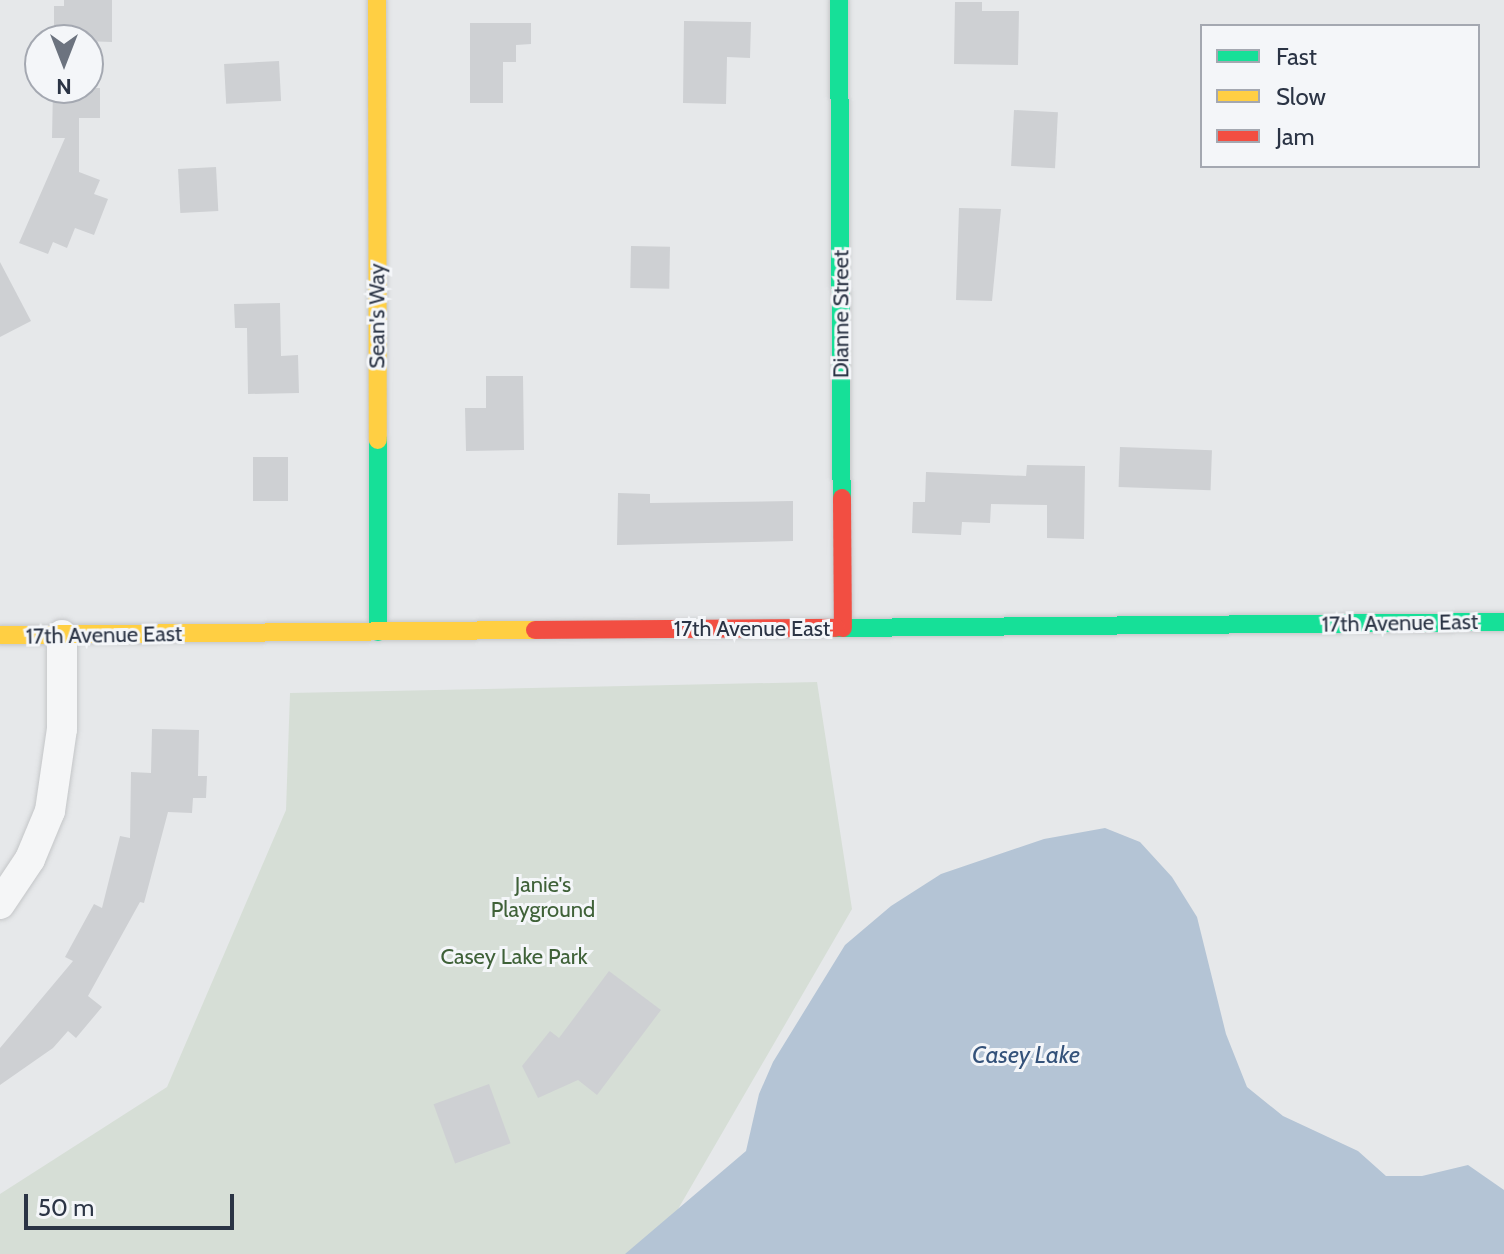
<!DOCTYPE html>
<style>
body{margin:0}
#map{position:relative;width:1504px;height:1254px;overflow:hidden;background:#e6e8ea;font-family:Cabin,sans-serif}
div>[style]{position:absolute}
.green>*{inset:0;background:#d6ded6}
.water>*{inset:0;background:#b4c4d5}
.building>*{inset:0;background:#ced0d3;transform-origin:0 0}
.roads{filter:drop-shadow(0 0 2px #c4c6c8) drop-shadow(0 0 2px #c4c6c8)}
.street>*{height:30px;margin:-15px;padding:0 15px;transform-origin:15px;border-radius:15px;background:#f5f6f7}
.fast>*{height:18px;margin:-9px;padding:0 9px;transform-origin:9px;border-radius:9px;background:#16e098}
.slow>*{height:18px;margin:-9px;padding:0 9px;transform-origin:9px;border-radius:9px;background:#ffcf43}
.jam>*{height:18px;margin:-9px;padding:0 9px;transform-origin:9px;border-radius:9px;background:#f24e42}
span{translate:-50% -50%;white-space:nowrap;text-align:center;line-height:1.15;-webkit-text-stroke:6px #f4f6f9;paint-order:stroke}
.street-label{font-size:22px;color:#2b3445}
.park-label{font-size:22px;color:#3f6138}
.water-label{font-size:24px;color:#34527a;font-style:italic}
.legend{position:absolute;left:1200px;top:24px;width:280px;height:144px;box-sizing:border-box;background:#f4f6f9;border:2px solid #a4a8b1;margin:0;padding:10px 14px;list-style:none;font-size:24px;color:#2b3445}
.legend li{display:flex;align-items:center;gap:16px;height:40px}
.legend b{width:40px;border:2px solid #a4a8b1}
.north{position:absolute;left:24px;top:24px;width:80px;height:80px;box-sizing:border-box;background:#f4f6f9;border:2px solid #a4a8b1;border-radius:50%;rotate:180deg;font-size:22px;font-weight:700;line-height:32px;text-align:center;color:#2b3445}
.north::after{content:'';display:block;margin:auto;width:28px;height:36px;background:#6c737f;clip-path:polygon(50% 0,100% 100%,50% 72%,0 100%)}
.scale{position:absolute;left:24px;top:1194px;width:210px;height:36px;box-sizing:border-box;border:4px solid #2b3445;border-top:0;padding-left:10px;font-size:24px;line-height:28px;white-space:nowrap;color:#2b3445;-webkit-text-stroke:6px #f4f6f9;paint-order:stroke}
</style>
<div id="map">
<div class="green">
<div style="clip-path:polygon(817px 682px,852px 909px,652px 1254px,0 1254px,0 1194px,167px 1087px,286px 810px,290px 693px)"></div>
</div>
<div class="water">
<div style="clip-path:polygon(1105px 828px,1140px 842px,1172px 877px,1197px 917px,1226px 1034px,1247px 1087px,1283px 1116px,1358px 1151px,1386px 1176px,1422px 1176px,1468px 1165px,1504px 1190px,1504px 1254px,625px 1254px,746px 1151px,759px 1094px,773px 1062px,845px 945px,891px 906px,941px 874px,1044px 839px)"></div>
</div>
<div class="building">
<div style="clip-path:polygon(64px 0,112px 0,112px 42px,54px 40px,54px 6px,64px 6px)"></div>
<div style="clip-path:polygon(955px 2px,982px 2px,982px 11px,1019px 11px,1018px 65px,954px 64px)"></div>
<div style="clip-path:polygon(684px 21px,751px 22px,750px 58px,727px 57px,726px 104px,683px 103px)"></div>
<div style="clip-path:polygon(470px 23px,531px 23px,531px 44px,516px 45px,516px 62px,503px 62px,503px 103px,470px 103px)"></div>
<div style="left:279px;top:61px;width:40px;height:55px;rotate:87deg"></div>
<div style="clip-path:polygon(53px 88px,100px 88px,100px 118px,79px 118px,79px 172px,100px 180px,94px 194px,108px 199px,94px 235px,75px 228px,67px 248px,53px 242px,48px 254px,19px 243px,65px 138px,52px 138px)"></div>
<div style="left:1014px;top:110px;width:44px;height:56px;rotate:3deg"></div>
<div style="left:216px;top:167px;width:44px;height:38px;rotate:87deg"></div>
<div style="clip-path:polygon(959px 208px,1001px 209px,992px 301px,956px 300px)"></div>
<div style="left:631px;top:246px;width:39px;height:42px;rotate:1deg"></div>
<div style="clip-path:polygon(0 262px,31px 321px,0 337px)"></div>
<div style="clip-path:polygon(280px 303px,281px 356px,298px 355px,299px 393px,248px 394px,247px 328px,235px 328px,234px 304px)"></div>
<div style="clip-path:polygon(486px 376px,523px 376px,524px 450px,466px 451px,465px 408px,486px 408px)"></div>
<div style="left:1120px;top:447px;width:92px;height:40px;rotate:2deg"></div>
<div style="left:253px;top:457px;width:35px;height:44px"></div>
<div style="clip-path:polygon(1027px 465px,1085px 466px,1084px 539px,1047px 538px,1047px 505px,991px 504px,990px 523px,962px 522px,961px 535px,912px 533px,913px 502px,925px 502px,926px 472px,1026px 476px)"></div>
<div style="clip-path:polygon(618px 493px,650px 494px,650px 503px,793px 501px,793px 541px,617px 545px)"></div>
<div style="clip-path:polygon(152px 729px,199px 730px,198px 776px,207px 776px,206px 798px,193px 798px,192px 813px,168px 812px,144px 903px,140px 902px,88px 996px,102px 1007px,76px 1038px,68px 1031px,53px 1048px,0 1085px,0 1048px,73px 961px,65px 957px,94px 904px,102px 908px,120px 836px,130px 838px,131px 772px,151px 773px)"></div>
<div style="clip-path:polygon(609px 971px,661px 1010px,597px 1095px,578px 1080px,538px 1098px,522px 1066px,550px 1031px,559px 1038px)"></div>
<div style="left:489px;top:1084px;width:63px;height:59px;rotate:70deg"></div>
</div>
<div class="roads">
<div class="street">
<div style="left:0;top:904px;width:54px;rotate:-56.3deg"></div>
<div style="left:30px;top:859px;width:52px;rotate:-67.4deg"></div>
<div style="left:50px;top:811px;width:83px;rotate:-81.7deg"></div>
<div style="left:62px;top:729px;width:94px;rotate:-90deg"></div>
</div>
<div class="fast">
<div style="left:839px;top:0;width:498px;rotate:89.7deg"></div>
<div style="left:378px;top:440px;width:192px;rotate:90deg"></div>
<div style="left:836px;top:628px;width:668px;rotate:-0.51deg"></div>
</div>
<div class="slow">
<div style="left:377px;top:0;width:440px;rotate:89.9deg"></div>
<div style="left:0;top:635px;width:535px;rotate:-0.54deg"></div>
</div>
<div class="jam">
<div style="left:842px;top:498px;width:130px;rotate:89.6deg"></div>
<div style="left:535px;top:630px;width:301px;rotate:-0.4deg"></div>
</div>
</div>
<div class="street-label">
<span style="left:841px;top:314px;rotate:-90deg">Dianne Street</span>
<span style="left:377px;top:316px;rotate:-90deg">Sean's Way</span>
<span style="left:1400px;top:623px;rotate:-1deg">17th Avenue East</span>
<span style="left:752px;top:629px">17th Avenue East</span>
<span style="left:104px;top:635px;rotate:-1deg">17th Avenue East</span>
</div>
<div class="park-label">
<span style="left:543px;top:897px">Janie's<br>Playground</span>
<span style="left:514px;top:957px">Casey Lake Park</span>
</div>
<div class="water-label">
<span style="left:1026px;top:1055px">Casey Lake</span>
</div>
<ul class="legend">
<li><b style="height:10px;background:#16e098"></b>Fast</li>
<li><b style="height:10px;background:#ffcf43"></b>Slow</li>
<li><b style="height:10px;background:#f24e42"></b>Jam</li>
</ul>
<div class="north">N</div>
<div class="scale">50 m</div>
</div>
